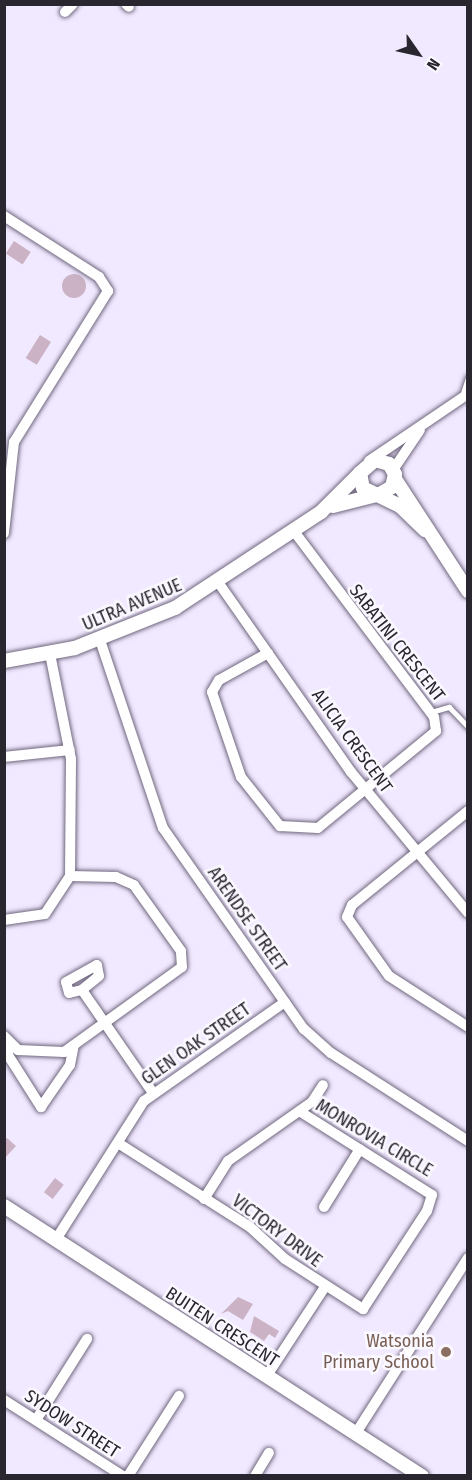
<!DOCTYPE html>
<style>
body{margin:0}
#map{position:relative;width:472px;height:1480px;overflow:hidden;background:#f1e9ff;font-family:"Fira Sans Condensed",sans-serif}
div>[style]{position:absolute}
.building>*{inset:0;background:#cbb2c5;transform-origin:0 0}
.round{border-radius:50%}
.roads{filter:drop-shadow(0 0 2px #70677f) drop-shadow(0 0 2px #70677f)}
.service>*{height:5px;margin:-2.5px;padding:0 2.5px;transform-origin:2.5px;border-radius:2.5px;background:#fff}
.minor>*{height:10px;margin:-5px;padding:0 5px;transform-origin:5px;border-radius:5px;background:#fff}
.tertiary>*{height:14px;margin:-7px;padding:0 7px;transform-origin:7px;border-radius:7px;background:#fff}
.dots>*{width:16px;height:16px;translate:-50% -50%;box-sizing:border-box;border:3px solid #fbf9ff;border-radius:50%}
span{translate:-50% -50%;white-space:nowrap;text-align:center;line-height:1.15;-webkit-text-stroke:5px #fbf9ff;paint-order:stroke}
.street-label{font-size:18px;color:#292630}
.education-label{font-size:18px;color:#785e54}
.right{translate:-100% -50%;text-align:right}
.frame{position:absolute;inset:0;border:6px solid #292630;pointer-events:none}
.north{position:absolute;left:388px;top:24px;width:60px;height:60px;-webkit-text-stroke:4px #fbf9ff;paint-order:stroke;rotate:124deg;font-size:16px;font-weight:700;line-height:24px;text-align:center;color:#292630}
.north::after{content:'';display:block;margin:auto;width:21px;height:27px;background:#292630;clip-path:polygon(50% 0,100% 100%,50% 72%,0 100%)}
</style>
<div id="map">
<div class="building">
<div style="left:14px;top:241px;width:20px;height:15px;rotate:33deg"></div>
<div class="round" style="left:62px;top:274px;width:24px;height:24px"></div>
<div style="left:40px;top:335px;width:13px;height:27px;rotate:32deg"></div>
<div style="clip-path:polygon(7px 1138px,16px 1146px,4px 1159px,4px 1141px)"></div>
<div style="left:55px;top:1178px;width:11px;height:18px;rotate:38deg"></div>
<div style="clip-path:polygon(238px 1297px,253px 1304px,243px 1320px,228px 1311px,221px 1314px)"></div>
<div style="clip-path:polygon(254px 1316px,279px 1331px,275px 1338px,269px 1334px,264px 1341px,250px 1332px)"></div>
</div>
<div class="roads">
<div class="service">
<div style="left:462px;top:396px;width:20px;rotate:-72deg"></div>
<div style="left:431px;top:712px;width:19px;rotate:-16deg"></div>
<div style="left:449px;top:707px;width:28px;rotate:46deg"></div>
</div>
<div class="minor">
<div style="left:126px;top:4px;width:4px;rotate:45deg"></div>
<div style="left:65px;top:12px;width:11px;rotate:-45deg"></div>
<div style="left:4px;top:216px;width:113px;rotate:32.7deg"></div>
<div style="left:99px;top:277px;width:17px;rotate:57deg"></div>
<div style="left:108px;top:291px;width:178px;rotate:121.9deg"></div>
<div style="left:14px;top:442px;width:92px;rotate:96.3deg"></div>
<div style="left:369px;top:461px;width:120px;rotate:-34.1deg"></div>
<div style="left:393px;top:470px;width:48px;rotate:-56deg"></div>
<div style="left:218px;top:582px;width:232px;rotate:55deg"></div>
<div style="left:351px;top:772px;width:183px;rotate:50.3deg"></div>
<div style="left:100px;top:640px;width:198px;rotate:71.5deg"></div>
<div style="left:163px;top:828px;width:246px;rotate:55deg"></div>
<div style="left:304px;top:1029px;width:36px;rotate:42deg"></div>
<div style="left:331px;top:1053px;width:163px;rotate:32.7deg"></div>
<div style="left:268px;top:653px;width:56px;rotate:151.1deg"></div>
<div style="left:219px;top:680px;width:14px;rotate:120deg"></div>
<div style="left:212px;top:692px;width:90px;rotate:71.2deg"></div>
<div style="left:241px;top:777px;width:63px;rotate:51.5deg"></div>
<div style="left:280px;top:826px;width:38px;rotate:3deg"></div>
<div style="left:318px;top:828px;width:153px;rotate:-39.4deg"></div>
<div style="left:436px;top:731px;width:14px;rotate:-98deg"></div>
<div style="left:434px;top:717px;width:233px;rotate:-127deg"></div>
<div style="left:4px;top:757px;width:66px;rotate:-6.1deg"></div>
<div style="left:468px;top:811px;width:149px;rotate:141deg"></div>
<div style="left:352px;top:905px;width:13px;rotate:113deg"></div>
<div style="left:347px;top:917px;width:72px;rotate:54.6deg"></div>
<div style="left:389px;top:976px;width:94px;rotate:32.8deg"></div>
<div style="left:4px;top:920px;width:41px;rotate:-8.3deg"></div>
<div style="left:45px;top:914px;width:45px;rotate:-56.7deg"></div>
<div style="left:70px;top:876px;width:117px;rotate:-89.5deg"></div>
<div style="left:71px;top:759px;width:107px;rotate:-101.3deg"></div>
<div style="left:82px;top:990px;width:13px;rotate:167deg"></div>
<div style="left:69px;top:993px;width:11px;rotate:-105deg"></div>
<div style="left:66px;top:982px;width:35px;rotate:-29deg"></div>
<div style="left:97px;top:965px;width:11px;rotate:80deg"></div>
<div style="left:99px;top:976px;width:22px;rotate:141deg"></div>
<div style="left:82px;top:990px;width:125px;rotate:55.4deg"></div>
<div style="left:4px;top:1036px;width:20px;rotate:45deg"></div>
<div style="left:18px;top:1050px;width:46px;rotate:2.5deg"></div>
<div style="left:64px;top:1052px;width:145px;rotate:-35.8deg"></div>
<div style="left:182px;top:967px;width:16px;rotate:-94deg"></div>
<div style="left:181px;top:951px;width:81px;rotate:-125.5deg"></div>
<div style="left:134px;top:885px;width:20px;rotate:-156deg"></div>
<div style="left:116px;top:877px;width:46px;rotate:-178.8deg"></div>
<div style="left:9px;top:1044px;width:11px;rotate:95deg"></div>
<div style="left:8px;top:1055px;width:62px;rotate:57.6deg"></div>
<div style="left:41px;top:1107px;width:51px;rotate:-55.4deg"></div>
<div style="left:70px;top:1065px;width:20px;rotate:-79deg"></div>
<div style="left:118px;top:1143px;width:156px;rotate:32.5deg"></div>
<div style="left:250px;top:1227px;width:47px;rotate:42.4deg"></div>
<div style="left:285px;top:1259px;width:93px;rotate:32.7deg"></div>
<div style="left:363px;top:1309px;width:117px;rotate:-56.9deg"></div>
<div style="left:427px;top:1211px;width:17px;rotate:-73deg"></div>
<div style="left:432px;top:1195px;width:157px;rotate:-147.7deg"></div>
<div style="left:204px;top:1199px;width:45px;rotate:-57.7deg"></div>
<div style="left:228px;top:1161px;width:103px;rotate:-35.1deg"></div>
<div style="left:312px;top:1102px;width:20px;rotate:-57deg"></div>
<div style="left:324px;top:1207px;width:68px;rotate:-58.2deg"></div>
<div style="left:55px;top:1241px;width:166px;rotate:-57.6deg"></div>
<div style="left:144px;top:1101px;width:172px;rotate:-35.1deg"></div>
<div style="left:266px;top:1377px;width:108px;rotate:-56.8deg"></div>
<div style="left:4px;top:1400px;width:141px;rotate:32.6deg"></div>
<div style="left:36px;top:1420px;width:96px;rotate:-57.8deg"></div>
<div style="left:356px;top:1433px;width:208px;rotate:-57.4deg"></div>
<div style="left:128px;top:1476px;width:95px;rotate:-57.5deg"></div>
<div style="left:255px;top:1476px;width:27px;rotate:-59deg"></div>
</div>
<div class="tertiary">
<div style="left:395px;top:479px;width:134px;rotate:56.9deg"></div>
<div style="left:378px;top:495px;width:16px;rotate:-30deg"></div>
<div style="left:392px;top:487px;width:13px;rotate:-77deg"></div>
<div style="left:395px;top:474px;width:12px;rotate:-121deg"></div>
<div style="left:389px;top:464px;width:15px;rotate:-164deg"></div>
<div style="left:375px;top:460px;width:20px;rotate:139deg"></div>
<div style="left:360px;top:473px;width:15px;rotate:79deg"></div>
<div style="left:363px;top:488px;width:41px;rotate:25.9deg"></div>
<div style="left:400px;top:506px;width:35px;rotate:44deg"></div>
<div style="left:333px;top:506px;width:44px;rotate:-14.3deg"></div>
<div style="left:4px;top:661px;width:72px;rotate:-10.4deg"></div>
<div style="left:75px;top:648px;width:108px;rotate:-21.8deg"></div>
<div style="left:175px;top:608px;width:175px;rotate:-33.3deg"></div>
<div style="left:321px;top:512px;width:55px;rotate:-45deg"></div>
<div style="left:4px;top:1206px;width:498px;rotate:32.9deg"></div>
</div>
</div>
<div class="dots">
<div style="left:446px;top:1352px;background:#8d6e63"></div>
</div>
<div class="street-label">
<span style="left:132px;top:605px;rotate:-23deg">ULTRA AVENUE</span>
<span style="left:397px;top:643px;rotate:52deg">SABATINI CRESCENT</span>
<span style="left:352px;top:741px;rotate:54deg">ALICIA CRESCENT</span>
<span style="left:247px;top:919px;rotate:55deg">ARENDSE STREET</span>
<span style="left:196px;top:1044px;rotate:-35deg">GLEN OAK STREET</span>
<span style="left:374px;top:1138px;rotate:31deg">MONROVIA CIRCLE</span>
<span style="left:277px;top:1231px;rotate:37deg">VICTORY DRIVE</span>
<span style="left:222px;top:1327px;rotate:33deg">BUITEN CRESCENT</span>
<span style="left:72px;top:1424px;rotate:33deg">SYDOW STREET</span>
</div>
<div class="education-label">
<span class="right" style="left:434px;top:1352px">Watsonia<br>Primary School</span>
</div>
<div class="frame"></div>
<div class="north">N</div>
</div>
